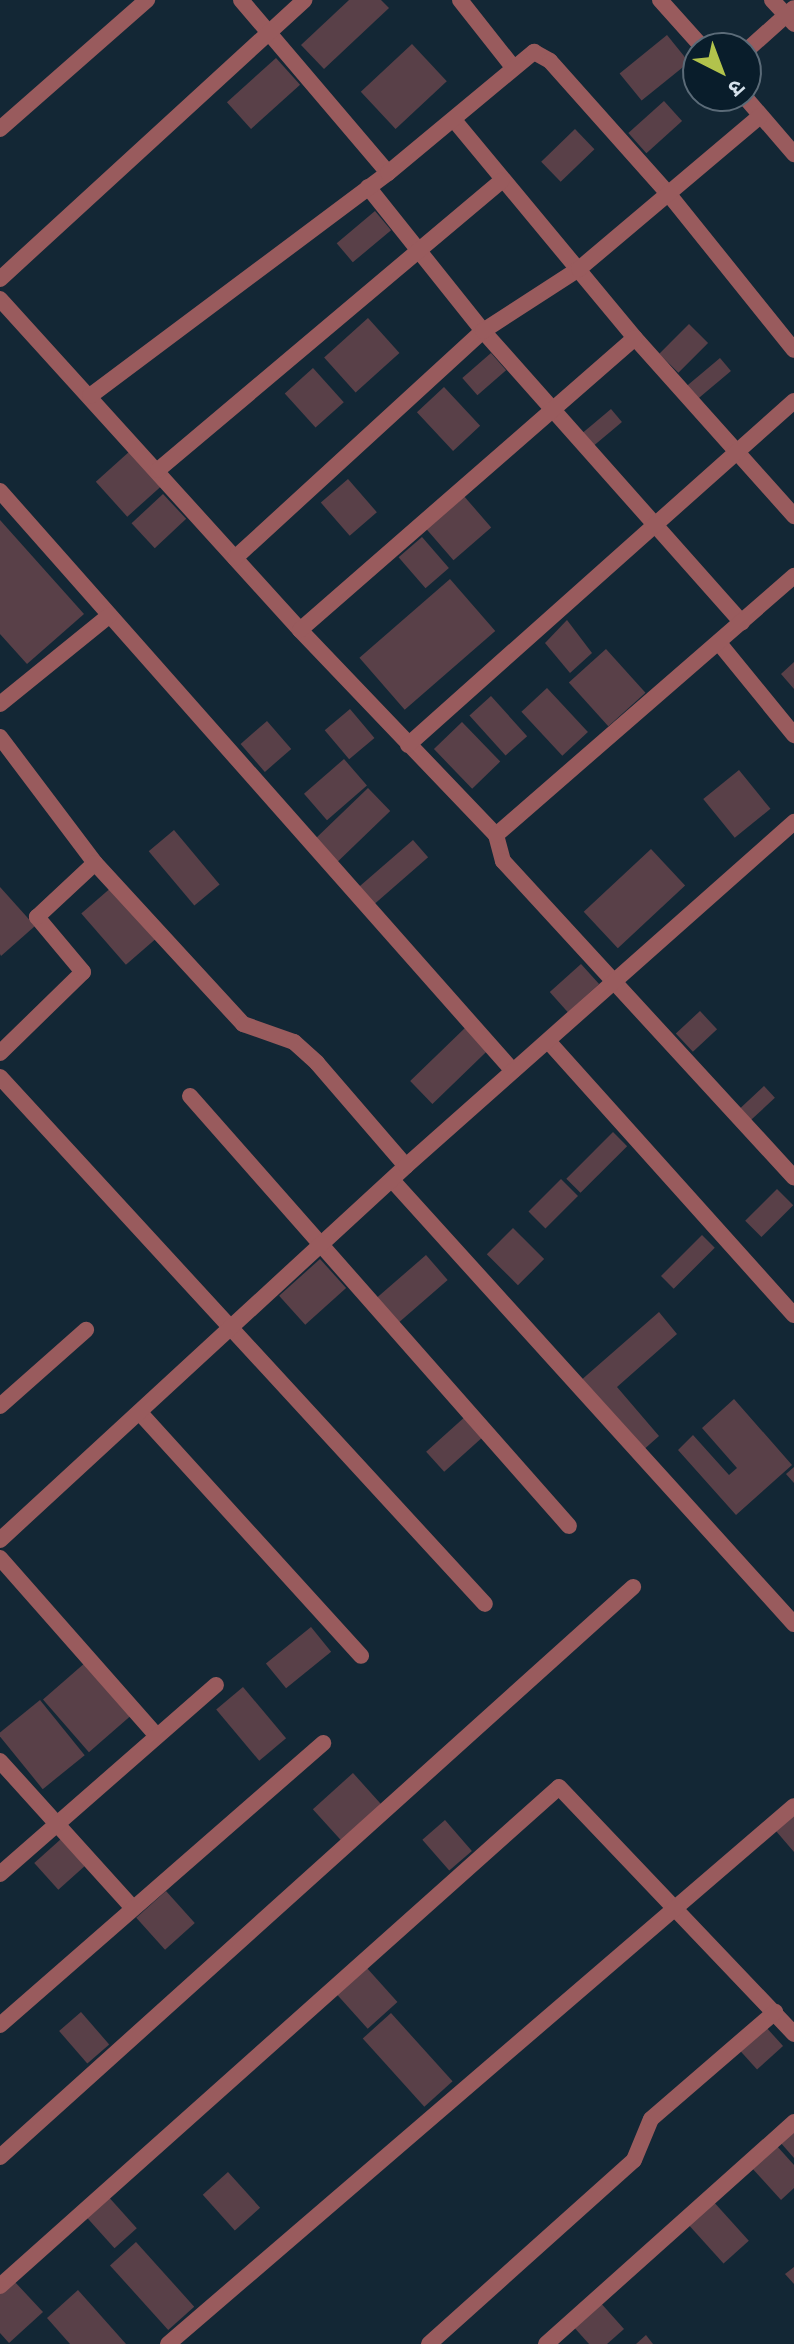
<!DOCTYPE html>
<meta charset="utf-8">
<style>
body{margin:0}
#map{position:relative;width:794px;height:2344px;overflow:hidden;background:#132735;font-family:"Archivo Narrow","Noto Sans Devanagari",sans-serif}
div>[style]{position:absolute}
.building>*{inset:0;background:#594048;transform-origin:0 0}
.minor>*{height:16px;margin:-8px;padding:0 8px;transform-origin:8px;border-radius:8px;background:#995b5d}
span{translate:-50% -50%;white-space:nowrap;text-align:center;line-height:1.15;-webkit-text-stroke:6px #091d2b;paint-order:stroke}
.north{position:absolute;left:682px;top:32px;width:80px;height:80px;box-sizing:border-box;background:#091d2b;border:2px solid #5b6b78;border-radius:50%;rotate:138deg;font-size:22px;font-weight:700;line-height:32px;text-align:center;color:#d5e1eb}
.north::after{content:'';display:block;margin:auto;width:28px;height:36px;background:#b2c34c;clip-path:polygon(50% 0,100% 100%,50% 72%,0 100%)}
</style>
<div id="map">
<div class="building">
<div style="clip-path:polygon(349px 0,381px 0,389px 8px,324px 69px,301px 45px)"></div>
<div style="left:667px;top:35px;width:35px;height:61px;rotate:51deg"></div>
<div style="left:412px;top:44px;width:51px;height:70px;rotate:47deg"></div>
<div style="left:276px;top:58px;width:36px;height:66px;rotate:48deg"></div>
<div style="left:664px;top:101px;width:27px;height:48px;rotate:48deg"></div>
<div style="left:575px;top:129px;width:28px;height:47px;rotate:46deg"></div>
<div style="left:375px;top:211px;width:25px;height:50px;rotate:50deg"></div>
<div style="left:368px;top:318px;width:47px;height:59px;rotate:48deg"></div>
<div style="left:689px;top:324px;width:27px;height:42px;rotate:45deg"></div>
<div style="left:491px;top:353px;width:23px;height:38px;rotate:49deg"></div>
<div style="left:720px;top:358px;width:17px;height:45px;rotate:50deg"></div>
<div style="left:313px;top:368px;width:46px;height:38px;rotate:48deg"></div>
<div style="left:444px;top:387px;width:53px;height:37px;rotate:47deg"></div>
<div style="left:611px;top:409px;width:17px;height:45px;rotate:50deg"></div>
<div style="left:130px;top:451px;width:47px;height:46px;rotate:48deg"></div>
<div style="left:348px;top:479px;width:44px;height:36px;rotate:49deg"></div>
<div style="left:163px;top:494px;width:34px;height:43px;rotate:47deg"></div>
<div style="left:463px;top:495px;width:43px;height:50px;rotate:49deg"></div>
<div style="clip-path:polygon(0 520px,84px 614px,27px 664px,0 634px)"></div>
<div style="left:422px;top:537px;width:41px;height:31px;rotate:49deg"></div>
<div style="left:450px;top:579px;width:69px;height:120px;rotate:49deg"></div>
<div style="clip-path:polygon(567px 620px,592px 653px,570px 673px,545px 643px)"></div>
<div style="left:606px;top:649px;width:59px;height:50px;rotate:48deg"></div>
<div style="clip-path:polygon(794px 662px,794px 689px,781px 674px)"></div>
<div style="left:547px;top:688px;width:60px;height:35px;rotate:47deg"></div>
<div style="left:491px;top:696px;width:54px;height:29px;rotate:48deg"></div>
<div style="left:350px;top:709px;width:38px;height:33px;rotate:50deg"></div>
<div style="left:267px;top:721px;width:37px;height:35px;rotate:49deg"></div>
<div style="left:462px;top:722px;width:55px;height:39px;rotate:46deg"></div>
<div style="left:344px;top:759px;width:35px;height:53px;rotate:49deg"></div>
<div style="left:739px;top:770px;width:50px;height:46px;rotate:51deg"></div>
<div style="left:368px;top:788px;width:32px;height:75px;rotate:46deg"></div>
<div style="left:174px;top:830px;width:71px;height:33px;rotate:50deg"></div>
<div style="left:413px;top:840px;width:23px;height:76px;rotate:49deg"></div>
<div style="left:651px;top:849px;width:50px;height:92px;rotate:47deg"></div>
<div style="left:113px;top:886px;width:68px;height:42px;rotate:49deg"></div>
<div style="clip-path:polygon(0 887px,35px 926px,1px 956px,0 954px)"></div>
<div style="left:581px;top:964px;width:27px;height:42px;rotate:48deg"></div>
<div style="left:700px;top:1011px;width:25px;height:33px;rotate:47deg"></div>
<div style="left:467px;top:1026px;width:32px;height:79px;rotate:46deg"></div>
<div style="left:764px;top:1086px;width:16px;height:38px;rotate:47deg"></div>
<div style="left:613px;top:1132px;width:20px;height:66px;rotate:45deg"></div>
<div style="left:561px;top:1179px;width:24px;height:46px;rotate:45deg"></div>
<div style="left:777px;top:1189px;width:23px;height:45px;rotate:45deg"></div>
<div style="left:513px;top:1228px;width:44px;height:37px;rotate:45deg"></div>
<div style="left:702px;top:1235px;width:18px;height:58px;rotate:45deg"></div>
<div style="left:426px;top:1255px;width:33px;height:69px;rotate:49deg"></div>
<div style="left:320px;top:1259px;width:39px;height:55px;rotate:48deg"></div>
<div style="clip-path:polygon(659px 1312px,677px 1334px,617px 1387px,659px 1436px,641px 1452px,579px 1382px)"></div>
<div style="clip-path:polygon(734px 1399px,792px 1465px,736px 1515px,678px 1450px,693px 1435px,729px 1475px,737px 1468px,702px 1428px)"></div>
<div style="left:467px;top:1415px;width:27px;height:55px;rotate:48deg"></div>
<div style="clip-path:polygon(794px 1467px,794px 1483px,786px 1474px)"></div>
<div style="left:311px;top:1627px;width:32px;height:58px;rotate:51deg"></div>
<div style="left:86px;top:1662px;width:70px;height:57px;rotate:49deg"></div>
<div style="left:243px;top:1687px;width:67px;height:35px;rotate:50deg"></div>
<div style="left:40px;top:1700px;width:71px;height:54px;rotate:51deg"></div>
<div style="left:353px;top:1773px;width:42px;height:54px;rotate:48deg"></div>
<div style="clip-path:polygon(794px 1815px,794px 1852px,776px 1831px)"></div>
<div style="left:445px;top:1820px;width:41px;height:30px;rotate:49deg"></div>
<div style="left:61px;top:1839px;width:36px;height:36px;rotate:48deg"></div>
<div style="left:166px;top:1891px;width:43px;height:40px;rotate:48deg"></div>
<div style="left:366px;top:1967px;width:47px;height:40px;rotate:48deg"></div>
<div style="left:81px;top:2012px;width:43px;height:29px;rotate:49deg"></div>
<div style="left:391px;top:2013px;width:92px;height:38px;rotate:48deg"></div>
<div style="left:765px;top:2026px;width:27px;height:35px;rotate:48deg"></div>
<div style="clip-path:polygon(794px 2129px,794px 2158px,780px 2142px)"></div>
<div style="clip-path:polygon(776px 2145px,794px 2165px,794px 2188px,781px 2200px,751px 2167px)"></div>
<div style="left:228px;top:2172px;width:48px;height:34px;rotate:48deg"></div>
<div style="left:106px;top:2194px;width:46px;height:30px;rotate:48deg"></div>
<div style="left:712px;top:2200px;width:55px;height:34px;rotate:48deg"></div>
<div style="left:136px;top:2242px;width:87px;height:35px;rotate:48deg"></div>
<div style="clip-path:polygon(794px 2267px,794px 2284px,785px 2274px)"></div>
<div style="clip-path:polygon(14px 2281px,43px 2312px,9px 2343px,0 2333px,0 2293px)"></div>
<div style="clip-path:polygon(78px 2290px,126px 2344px,70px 2344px,47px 2318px)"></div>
<div style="clip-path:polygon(599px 2301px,624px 2329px,607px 2344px,589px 2344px,572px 2325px)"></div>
<div style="clip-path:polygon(646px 2335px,653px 2344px,636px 2344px)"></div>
</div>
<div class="minor">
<div style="left:241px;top:0;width:227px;rotate:49.6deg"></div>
<div style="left:460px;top:0;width:85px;rotate:51.7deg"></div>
<div style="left:660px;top:0;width:64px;rotate:48.1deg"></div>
<div style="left:772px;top:0;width:33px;rotate:47deg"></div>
<div style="left:746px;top:51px;width:64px;rotate:-41.9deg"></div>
<div style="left:744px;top:96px;width:77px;rotate:49.2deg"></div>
<div style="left:454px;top:120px;width:283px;rotate:50.3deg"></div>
<div style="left:635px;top:338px;width:239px;rotate:48.2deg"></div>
<div style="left:0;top:129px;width:196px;rotate:-41.3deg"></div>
<div style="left:368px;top:187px;width:184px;rotate:51.4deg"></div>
<div style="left:483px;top:331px;width:390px;rotate:48.4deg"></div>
<div style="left:0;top:279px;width:413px;rotate:-42.5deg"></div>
<div style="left:0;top:299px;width:447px;rotate:47.8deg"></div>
<div style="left:300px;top:630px;width:284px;rotate:46.3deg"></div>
<div style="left:496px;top:835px;width:27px;rotate:75deg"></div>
<div style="left:503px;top:861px;width:430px;rotate:47.4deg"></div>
<div style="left:90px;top:396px;width:372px;rotate:-36.8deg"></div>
<div style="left:388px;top:173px;width:190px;rotate:-39.7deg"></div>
<div style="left:534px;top:52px;width:18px;rotate:29deg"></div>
<div style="left:550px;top:61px;width:182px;rotate:48.3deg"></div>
<div style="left:671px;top:197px;width:196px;rotate:51.2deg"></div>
<div style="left:158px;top:470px;width:449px;rotate:-40.1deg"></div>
<div style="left:0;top:491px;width:774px;rotate:48.51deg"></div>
<div style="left:235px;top:558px;width:336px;rotate:-42.5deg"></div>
<div style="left:483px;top:331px;width:114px;rotate:-32.9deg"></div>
<div style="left:579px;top:269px;width:237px;rotate:-40.2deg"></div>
<div style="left:300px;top:630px;width:444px;rotate:-41.1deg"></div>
<div style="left:719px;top:643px;width:119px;rotate:50.8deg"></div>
<div style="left:0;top:704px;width:141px;rotate:-39deg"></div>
<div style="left:0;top:737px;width:158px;rotate:53deg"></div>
<div style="left:95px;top:863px;width:219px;rotate:47.4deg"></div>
<div style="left:243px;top:1024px;width:54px;rotate:19.4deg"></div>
<div style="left:294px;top:1042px;width:31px;rotate:42deg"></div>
<div style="left:317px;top:1063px;width:136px;rotate:49.2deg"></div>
<div style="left:408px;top:745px;width:517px;rotate:-41.71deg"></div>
<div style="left:496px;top:835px;width:395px;rotate:-41deg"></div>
<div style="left:548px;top:1041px;width:368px;rotate:48.1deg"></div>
<div style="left:0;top:1053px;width:116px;rotate:-44.3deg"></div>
<div style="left:83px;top:972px;width:72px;rotate:-129.9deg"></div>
<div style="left:37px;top:917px;width:79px;rotate:-43deg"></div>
<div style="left:0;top:1077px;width:716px;rotate:47.38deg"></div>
<div style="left:190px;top:1096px;width:573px;rotate:48.61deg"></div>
<div style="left:392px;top:1180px;width:599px;rotate:47.84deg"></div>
<div style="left:0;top:1406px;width:115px;rotate:-41.5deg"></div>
<div style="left:141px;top:1414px;width:327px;rotate:47.7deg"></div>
<div style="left:0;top:1540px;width:552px;rotate:-42.65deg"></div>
<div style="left:406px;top:1166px;width:519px;rotate:-41.56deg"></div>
<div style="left:0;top:1558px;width:237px;rotate:48.6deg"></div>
<div style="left:0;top:1761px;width:198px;rotate:47.9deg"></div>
<div style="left:0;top:1874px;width:287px;rotate:-41.2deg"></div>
<div style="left:0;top:2025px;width:429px;rotate:-41.1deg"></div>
<div style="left:0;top:2157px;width:852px;rotate:-42deg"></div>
<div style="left:0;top:2286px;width:749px;rotate:-41.75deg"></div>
<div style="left:559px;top:1787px;width:341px;rotate:46.4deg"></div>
<div style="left:168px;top:2344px;width:825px;rotate:-40.68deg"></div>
<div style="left:429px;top:2344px;width:275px;rotate:-41.9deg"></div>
<div style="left:634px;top:2160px;width:44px;rotate:-67.5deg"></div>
<div style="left:651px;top:2119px;width:164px;rotate:-40.8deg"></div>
<div style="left:546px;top:2344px;width:333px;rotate:-41.8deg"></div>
</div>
<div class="north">उ</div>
</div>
